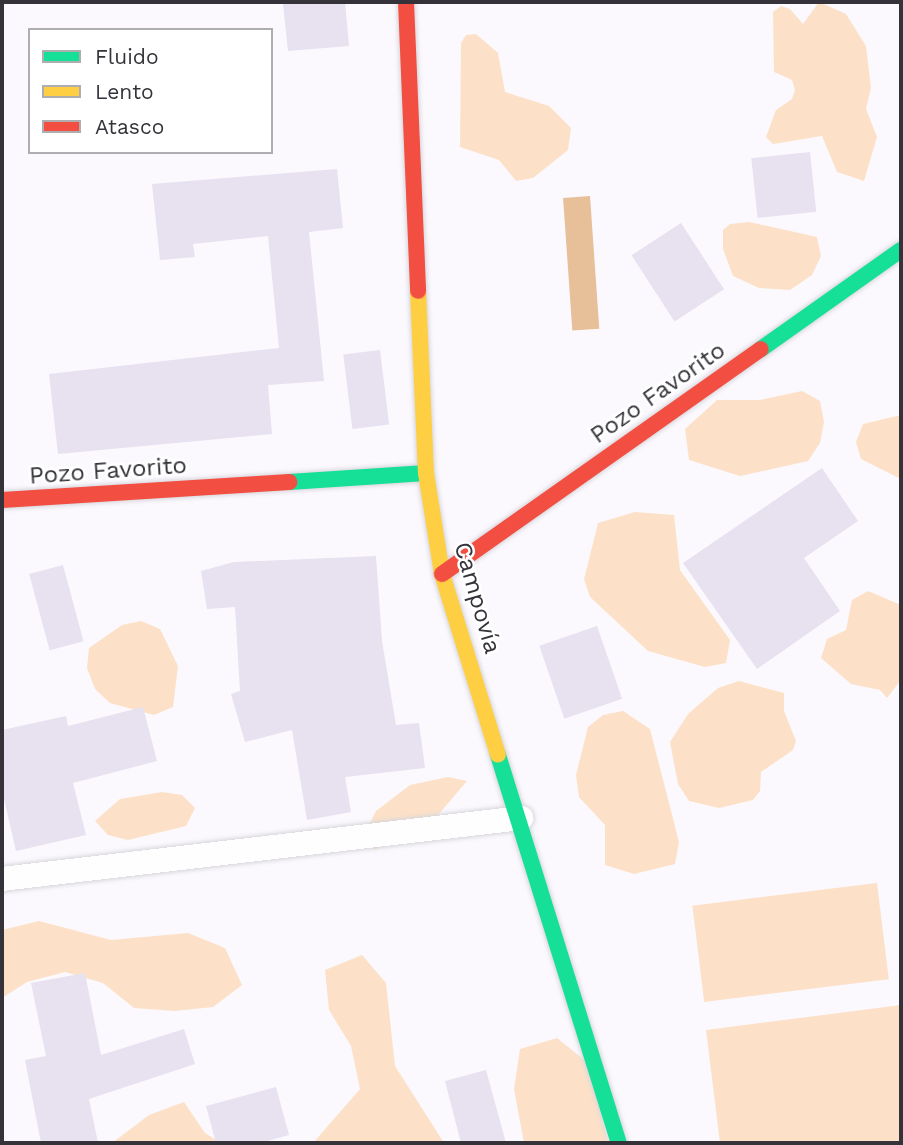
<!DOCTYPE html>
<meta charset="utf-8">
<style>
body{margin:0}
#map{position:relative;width:903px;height:1145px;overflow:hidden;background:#fbf9fe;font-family:"Work Sans",sans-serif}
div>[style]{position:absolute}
.green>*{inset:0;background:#fce1c8;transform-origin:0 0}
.water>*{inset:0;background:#e7bf98;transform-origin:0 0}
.building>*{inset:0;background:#e7e1f0;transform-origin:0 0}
.roads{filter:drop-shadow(0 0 2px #d8d6db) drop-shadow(0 0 2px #d8d6db)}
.lane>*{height:24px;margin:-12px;padding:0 12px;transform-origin:12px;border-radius:12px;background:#fefeff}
.fast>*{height:16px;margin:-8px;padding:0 8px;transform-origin:8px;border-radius:8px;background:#16e098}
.slow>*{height:16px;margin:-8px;padding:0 8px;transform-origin:8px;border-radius:8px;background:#ffcf43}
.jam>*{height:16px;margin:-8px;padding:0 8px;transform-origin:8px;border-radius:8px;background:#f24e42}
span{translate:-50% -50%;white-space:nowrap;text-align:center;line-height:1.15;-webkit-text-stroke:5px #fff;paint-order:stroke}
.street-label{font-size:24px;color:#353339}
.frame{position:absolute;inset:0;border:4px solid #353339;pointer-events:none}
.legend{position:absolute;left:28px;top:28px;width:245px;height:126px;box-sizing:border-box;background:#fff;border:2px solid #aeadb0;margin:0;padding:9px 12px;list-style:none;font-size:21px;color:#353339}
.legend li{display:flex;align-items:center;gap:14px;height:35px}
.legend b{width:35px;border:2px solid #aeadb0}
</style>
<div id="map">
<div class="green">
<div style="clip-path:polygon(819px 2px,846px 14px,866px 46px,871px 88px,866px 109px,877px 137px,864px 181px,837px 172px,822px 136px,773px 144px,766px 137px,776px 110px,792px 99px,795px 90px,792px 80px,774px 72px,773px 12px,781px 6px,790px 9px,803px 24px)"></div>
<div style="clip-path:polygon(476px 34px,498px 53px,505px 92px,549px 106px,571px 128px,568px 150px,533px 178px,516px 181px,499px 160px,460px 147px,461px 43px,466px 35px)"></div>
<div style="clip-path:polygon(749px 222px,817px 237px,821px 256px,812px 275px,790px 290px,759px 288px,733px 276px,723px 249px,723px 230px,730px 224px)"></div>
<div style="clip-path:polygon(802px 391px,820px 401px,824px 422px,820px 443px,808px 461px,740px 476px,689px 460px,685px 429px,717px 400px,760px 400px)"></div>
<div style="clip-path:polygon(901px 415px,901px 479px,861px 459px,856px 442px,863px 424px)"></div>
<div style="clip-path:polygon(635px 512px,674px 515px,680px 570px,730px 640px,726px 663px,705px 667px,648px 651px,590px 597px,584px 579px,598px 523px)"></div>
<div style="clip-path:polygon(868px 591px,901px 605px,901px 680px,887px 698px,880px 690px,851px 684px,821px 658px,827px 639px,846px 630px,852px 600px)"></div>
<div style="clip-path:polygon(141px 621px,160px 629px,178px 666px,173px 707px,154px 715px,110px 703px,95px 689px,87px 668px,89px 648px,122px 625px)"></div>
<div style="clip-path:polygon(739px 681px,784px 693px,784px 711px,796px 741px,793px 750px,761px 772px,760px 791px,753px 800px,719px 808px,689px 801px,678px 784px,670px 742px,688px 714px,718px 688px)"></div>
<div style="clip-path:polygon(623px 711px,650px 729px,679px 842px,675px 864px,634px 874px,605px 865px,605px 825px,579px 797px,576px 775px,588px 727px,603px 715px)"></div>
<div style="clip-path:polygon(448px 777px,467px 781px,427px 828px,374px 850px,366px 831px,376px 811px,410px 785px)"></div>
<div style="clip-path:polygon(162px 792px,182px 795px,195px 808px,186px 826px,128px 840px,108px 835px,95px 821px,120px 799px)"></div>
<div style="left:877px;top:883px;width:97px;height:186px;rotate:83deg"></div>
<div style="clip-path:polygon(39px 921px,111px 940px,188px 933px,225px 948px,242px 985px,213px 1007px,175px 1011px,134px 1008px,103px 983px,65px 972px,27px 982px,2px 998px,2px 930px)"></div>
<div style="clip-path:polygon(362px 955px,386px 983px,395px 1066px,444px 1143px,313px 1143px,360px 1089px,351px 1046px,329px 1010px,325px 970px)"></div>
<div style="clip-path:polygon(901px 1005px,901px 1143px,720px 1143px,706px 1030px)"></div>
<div style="clip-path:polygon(557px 1038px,588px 1063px,608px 1143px,524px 1143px,514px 1089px,520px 1049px)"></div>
<div style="clip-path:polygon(184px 1102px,205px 1133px,221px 1143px,112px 1143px,149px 1115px)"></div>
</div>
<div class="water">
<div style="left:590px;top:196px;width:133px;height:27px;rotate:86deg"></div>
</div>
<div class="building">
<div style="clip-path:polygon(303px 2px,345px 2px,349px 46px,288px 51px,283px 4px)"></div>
<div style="left:810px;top:152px;width:60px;height:59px;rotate:84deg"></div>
<div style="clip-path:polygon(337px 169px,343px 228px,309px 232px,324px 381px,268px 385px,272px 434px,58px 454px,49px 374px,279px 348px,268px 236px,193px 244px,195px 257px,160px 260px,152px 184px)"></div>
<div style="left:681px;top:223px;width:79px;height:59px;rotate:57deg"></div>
<div style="left:380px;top:350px;width:75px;height:37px;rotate:83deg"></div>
<div style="clip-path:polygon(822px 468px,858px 521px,804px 558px,840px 611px,757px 669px,683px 563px)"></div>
<div style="clip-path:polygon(376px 556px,382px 641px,396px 725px,419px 723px,425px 768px,345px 777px,351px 812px,307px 820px,292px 730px,245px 742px,231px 694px,240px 691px,235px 607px,207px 609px,201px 571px,234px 562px)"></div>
<div style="left:63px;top:565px;width:79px;height:35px;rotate:75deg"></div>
<div style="left:597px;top:626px;width:77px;height:61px;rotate:71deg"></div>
<div style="clip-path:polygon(143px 707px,157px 761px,73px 783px,86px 835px,16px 851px,2px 790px,2px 730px,66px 716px,68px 726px)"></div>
<div style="clip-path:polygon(85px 973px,101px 1055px,184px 1029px,195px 1064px,89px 1099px,98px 1143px,41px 1143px,25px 1060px,46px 1056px,31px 983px)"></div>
<div style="clip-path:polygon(486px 1070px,506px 1143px,461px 1143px,445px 1081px)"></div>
<div style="clip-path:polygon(276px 1087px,289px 1135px,260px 1143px,216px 1143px,206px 1106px)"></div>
</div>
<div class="roads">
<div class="lane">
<div style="left:2px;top:879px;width:523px;rotate:-6.7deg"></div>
</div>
<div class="fast">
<div style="left:761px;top:349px;width:171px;rotate:-35.3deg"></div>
<div style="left:289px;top:482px;width:137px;rotate:-3.8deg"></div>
<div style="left:498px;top:755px;width:406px;rotate:72.7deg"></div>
</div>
<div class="slow">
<div style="left:418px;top:291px;width:182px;rotate:87.5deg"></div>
<div style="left:426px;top:473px;width:102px;rotate:81deg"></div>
<div style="left:442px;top:574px;width:189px;rotate:72.8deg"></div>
</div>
<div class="jam">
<div style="left:406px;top:2px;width:289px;rotate:87.6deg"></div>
<div style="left:2px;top:500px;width:288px;rotate:-3.6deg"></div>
<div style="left:442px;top:574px;width:390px;rotate:-35.2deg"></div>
</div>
</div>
<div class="street-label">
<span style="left:658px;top:393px;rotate:-35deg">Pozo Favorito</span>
<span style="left:108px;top:471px;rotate:-4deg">Pozo Favorito</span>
<span style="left:477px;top:598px;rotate:74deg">Campovía</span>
</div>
<div class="frame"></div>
<ul class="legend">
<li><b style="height:9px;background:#16e098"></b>Fluido</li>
<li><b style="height:9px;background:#ffcf43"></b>Lento</li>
<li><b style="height:9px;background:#f24e42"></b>Atasco</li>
</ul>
</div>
